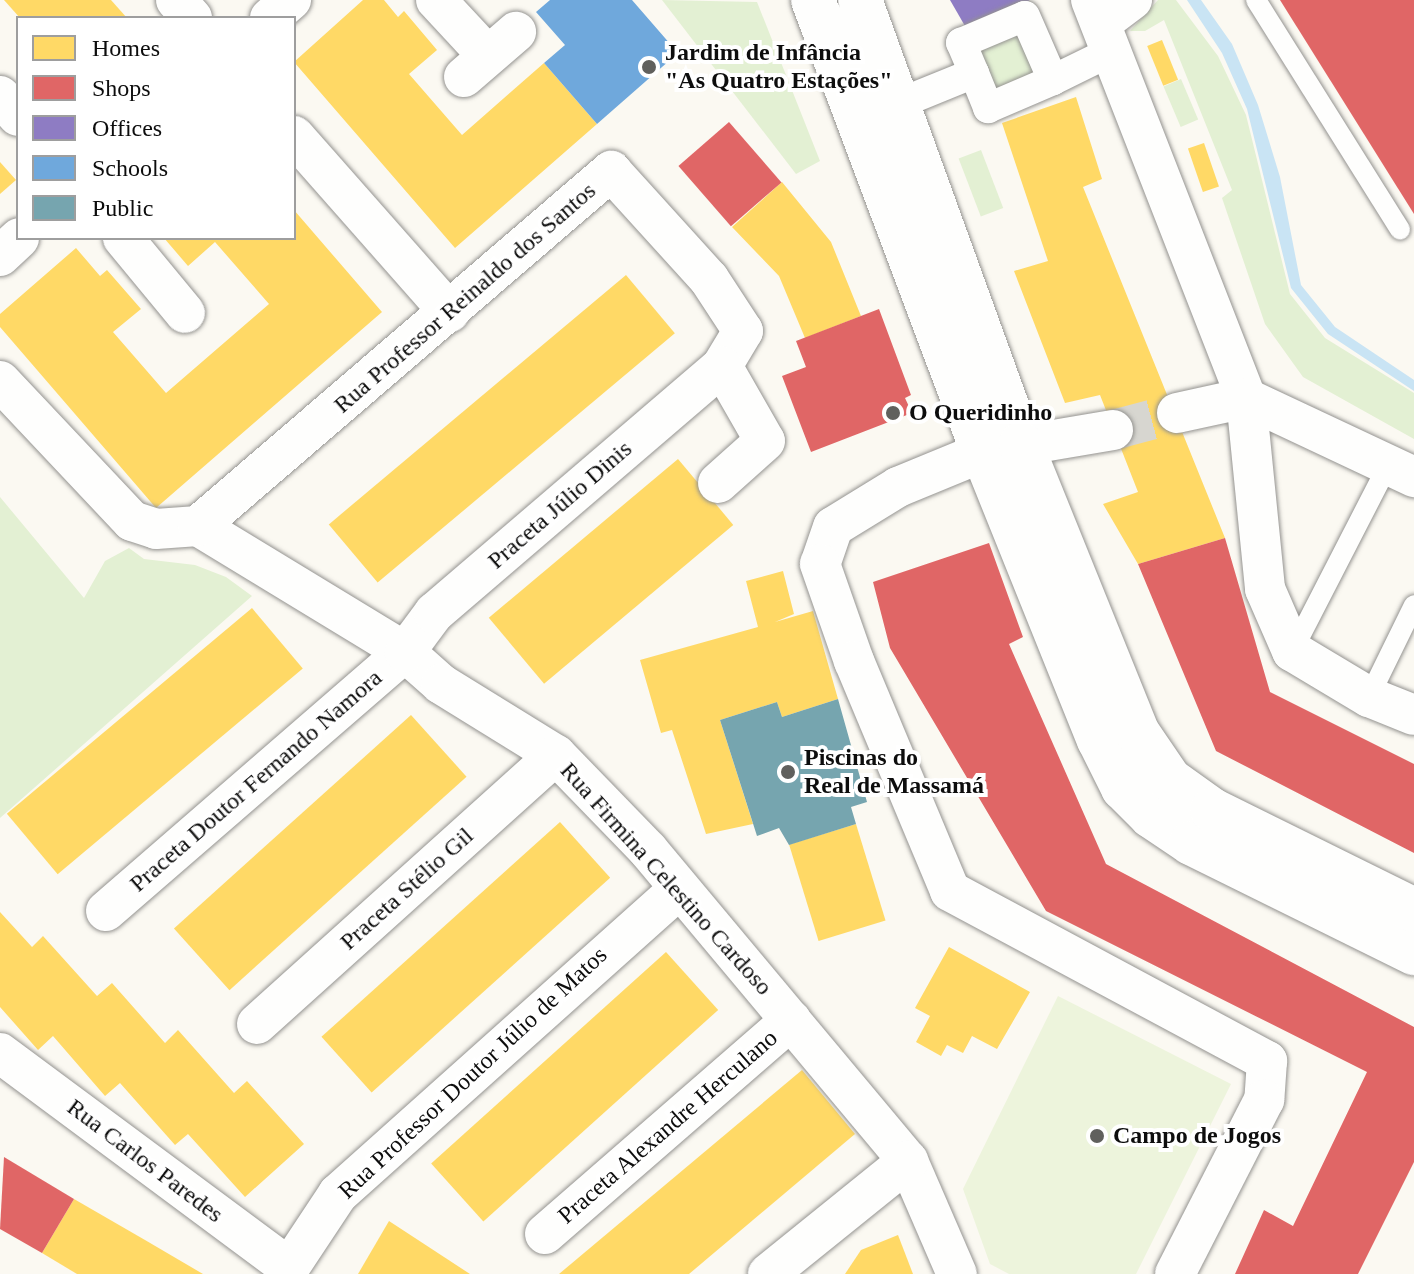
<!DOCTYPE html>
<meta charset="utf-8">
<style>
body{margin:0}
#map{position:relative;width:1414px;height:1274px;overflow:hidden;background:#fbf9f2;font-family:"Times New Roman",serif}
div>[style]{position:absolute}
.green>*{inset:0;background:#e3f0d3;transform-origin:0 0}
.pitch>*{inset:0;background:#edf4dc}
.water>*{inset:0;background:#c9e4f4}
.homes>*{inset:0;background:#ffd966;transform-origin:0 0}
.shops>*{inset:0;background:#e06666;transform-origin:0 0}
.offices>*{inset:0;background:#8e7cc3}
.schools>*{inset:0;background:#6fa8dc}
.public>*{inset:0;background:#76a5af}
.minor-tunnel>*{height:40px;margin-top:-20px;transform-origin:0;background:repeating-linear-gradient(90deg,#d7d6d0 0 40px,transparent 0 60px)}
.roads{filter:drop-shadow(0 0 2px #949390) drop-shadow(0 0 2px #949390)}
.service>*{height:20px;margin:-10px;padding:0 10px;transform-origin:10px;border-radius:10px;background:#fefefd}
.pedestrian>*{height:30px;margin:-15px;padding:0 15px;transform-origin:15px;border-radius:15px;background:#fefefd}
.minor>*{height:40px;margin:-20px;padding:0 20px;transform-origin:20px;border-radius:20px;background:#fefefd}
.tertiary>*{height:44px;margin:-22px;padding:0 22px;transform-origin:22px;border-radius:22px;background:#fefefd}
.dots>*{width:22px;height:22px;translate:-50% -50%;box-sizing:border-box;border:4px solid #fff;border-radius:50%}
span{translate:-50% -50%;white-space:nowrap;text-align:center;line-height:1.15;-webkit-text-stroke:8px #fff;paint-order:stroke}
.poi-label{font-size:24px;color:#0d0d0d;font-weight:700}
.left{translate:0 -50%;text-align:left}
.street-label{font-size:24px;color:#0d0d0d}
.legend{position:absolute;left:16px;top:16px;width:280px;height:224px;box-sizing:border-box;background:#fff;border:2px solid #9e9e9e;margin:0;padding:10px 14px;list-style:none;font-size:24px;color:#0d0d0d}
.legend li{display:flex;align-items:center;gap:16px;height:40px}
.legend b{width:40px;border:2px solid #9e9e9e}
</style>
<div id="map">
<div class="green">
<div style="clip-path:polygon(662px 0,757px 2px,820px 161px,796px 174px)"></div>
<div style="clip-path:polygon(1158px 0,1176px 0,1218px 56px,1246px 115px,1290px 294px,1325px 338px,1414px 393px,1414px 439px,1303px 377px,1265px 324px,1222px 198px,1232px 190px,1164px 20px,1145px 31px,1130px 31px)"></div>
<div style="left:1025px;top:16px;width:70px;height:69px;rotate:66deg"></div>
<div style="left:1181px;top:79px;width:44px;height:19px;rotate:67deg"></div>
<div style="left:981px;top:150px;width:62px;height:24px;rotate:69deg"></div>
<div style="clip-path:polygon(0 497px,84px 598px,105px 561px,129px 548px,144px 559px,195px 565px,226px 577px,252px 596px,0 818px)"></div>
</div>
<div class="pitch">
<div style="clip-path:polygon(1058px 996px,1231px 1084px,1136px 1274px,1009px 1274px,990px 1264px,963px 1189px)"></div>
</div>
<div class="water">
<div style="clip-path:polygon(1187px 0,1201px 0,1232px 44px,1258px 105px,1280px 177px,1301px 285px,1335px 327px,1414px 380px,1414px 391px,1328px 334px,1291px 288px,1247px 109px,1222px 53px)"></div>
</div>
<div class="homes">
<div style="clip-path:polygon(4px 0,111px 0,127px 18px,20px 18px)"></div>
<div style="clip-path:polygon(363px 0,384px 0,398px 17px,404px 11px,437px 50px,409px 74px,462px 135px,544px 63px,597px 124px,455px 248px,294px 62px)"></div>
<div style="clip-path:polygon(1354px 0,1414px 0,1414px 96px)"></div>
<div style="left:1162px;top:40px;width:43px;height:16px;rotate:68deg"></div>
<div style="clip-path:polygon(1076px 97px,1102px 179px,1083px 187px,1225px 538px,1138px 564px,1103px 504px,1138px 492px,1100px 395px,1065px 403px,1014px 271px,1048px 261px,1002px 123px)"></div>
<div style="left:1204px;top:143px;width:46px;height:17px;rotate:71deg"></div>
<div style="clip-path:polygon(0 162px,16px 180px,0 194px)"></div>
<div style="clip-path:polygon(782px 182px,831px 242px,861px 316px,805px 338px,779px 276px,732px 227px)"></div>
<div style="clip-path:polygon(294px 210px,382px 312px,156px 508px,0 327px,0 314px,76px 248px,100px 276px,107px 270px,141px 309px,113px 332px,166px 393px,269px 304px,215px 242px,188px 266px,164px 238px,294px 238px)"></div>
<div style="left:626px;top:275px;width:76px;height:388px;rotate:50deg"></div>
<div style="left:678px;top:459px;width:86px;height:247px;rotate:50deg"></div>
<div style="clip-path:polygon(783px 571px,794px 614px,775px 622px,813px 611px,838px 699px,782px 717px,777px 702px,720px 720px,753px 824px,706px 834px,672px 730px,661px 733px,640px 660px,758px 627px,746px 581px)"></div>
<div style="left:252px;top:608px;width:79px;height:320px;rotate:50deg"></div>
<div style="left:411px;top:715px;width:83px;height:319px;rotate:48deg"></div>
<div style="left:560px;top:822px;width:75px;height:321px;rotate:48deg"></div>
<div style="left:856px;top:824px;width:101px;height:70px;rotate:73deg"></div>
<div style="clip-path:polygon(0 912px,32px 947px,43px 936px,97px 996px,112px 983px,165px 1043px,178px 1030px,234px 1093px,247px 1081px,304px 1144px,245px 1197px,188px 1134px,175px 1145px,120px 1083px,105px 1096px,53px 1036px,38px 1050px,0 1007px)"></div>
<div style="clip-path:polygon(949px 947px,1030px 992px,997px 1049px,972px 1036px,963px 1053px,947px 1045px,941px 1056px,916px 1042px,930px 1016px,915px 1008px)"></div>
<div style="left:666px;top:952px;width:78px;height:316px;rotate:48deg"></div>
<div style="clip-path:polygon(802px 1070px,855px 1134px,689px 1274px,559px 1274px)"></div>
<div style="clip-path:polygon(74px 1199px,145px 1240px,203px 1274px,77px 1274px,42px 1253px)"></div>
<div style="clip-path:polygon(389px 1221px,470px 1274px,358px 1274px)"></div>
<div style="clip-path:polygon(898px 1235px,913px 1274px,845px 1274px,861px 1250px)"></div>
</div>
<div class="shops">
<div style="clip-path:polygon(1280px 0,1414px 0,1414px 214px)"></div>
<div style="left:729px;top:122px;width:80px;height:67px;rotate:49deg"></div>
<div style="clip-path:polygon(879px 309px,911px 395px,905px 398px,912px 413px,811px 452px,782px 376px,806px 367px,796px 341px)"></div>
<div style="clip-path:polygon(1225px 538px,1270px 692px,1414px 764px,1414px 853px,1216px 751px,1138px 564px)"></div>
<div style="clip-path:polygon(989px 543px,1023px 637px,1009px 644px,1106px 864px,1414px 1027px,1414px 1162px,1358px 1274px,1235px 1274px,1264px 1210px,1293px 1226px,1367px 1072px,1046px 911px,890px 648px,873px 582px)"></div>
<div style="clip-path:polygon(4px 1157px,74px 1199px,42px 1253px,0 1229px)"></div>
</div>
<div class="offices">
<div style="clip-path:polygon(950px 0,1030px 0,969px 33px)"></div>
</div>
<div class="schools">
<div style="clip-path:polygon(550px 0,632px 0,678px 53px,597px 124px,544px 63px,565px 45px,536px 12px)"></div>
</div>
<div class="public">
<div style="clip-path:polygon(838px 699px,867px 802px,851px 807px,856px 824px,789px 845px,779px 828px,757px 836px,720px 720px,777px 702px,782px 717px)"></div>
</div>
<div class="minor-tunnel">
<div style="left:1113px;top:430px;width:66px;rotate:-14.9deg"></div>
</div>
<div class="roads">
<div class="service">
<div style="left:1256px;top:0;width:271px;rotate:57.9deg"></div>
<div style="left:1293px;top:650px;width:208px;rotate:-62.8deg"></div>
<div style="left:1369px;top:697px;width:102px;rotate:-63.9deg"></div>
</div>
<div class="pedestrian">
<div style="left:974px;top:73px;width:38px;rotate:68deg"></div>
<div style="left:988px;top:108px;width:71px;rotate:-23.3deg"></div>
<div style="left:898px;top:104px;width:82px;rotate:-22.2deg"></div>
<div style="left:974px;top:73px;width:33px;rotate:-113deg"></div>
<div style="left:961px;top:43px;width:69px;rotate:-22.9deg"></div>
<div style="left:1025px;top:16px;width:70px;rotate:66.4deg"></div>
<div style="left:1053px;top:80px;width:66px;rotate:-26.2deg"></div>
</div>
<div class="minor">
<div style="left:176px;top:0;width:24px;rotate:48deg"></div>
<div style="left:436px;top:0;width:76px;rotate:47.1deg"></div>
<div style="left:1091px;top:0;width:427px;rotate:68.7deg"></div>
<div style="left:1246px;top:398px;width:192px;rotate:84.3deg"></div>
<div style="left:1265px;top:589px;width:68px;rotate:66.5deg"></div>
<div style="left:1292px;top:651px;width:90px;rotate:30.9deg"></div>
<div style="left:1369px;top:697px;width:48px;rotate:21.8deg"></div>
<div style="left:270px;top:18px;width:28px;rotate:-41deg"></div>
<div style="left:1101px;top:23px;width:39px;rotate:-37deg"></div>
<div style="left:464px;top:77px;width:69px;rotate:-40.9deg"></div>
<div style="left:0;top:96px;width:27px;rotate:48deg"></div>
<div style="left:294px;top:136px;width:235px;rotate:48.6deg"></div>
<div style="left:123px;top:238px;width:97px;rotate:50.4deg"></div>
<div style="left:0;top:256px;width:26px;rotate:-43deg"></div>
<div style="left:0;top:381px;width:192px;rotate:46.7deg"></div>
<div style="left:132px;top:521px;width:25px;rotate:18deg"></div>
<div style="left:156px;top:529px;width:42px;rotate:-4.1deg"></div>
<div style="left:1246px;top:398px;width:186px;rotate:25.2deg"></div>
<div style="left:1177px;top:413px;width:71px;rotate:-12.3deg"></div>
<div style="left:1113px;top:430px;width:132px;rotate:170.4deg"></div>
<div style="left:983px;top:452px;width:92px;rotate:157.6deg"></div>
<div style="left:898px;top:487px;width:76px;rotate:148.4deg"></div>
<div style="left:833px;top:527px;width:39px;rotate:109deg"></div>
<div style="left:820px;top:564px;width:103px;rotate:70.7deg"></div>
<div style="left:854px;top:661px;width:249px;rotate:67.3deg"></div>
<div style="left:950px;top:891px;width:360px;rotate:28.2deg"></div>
<div style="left:1267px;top:1061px;width:39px;rotate:94deg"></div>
<div style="left:1264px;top:1100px;width:195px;rotate:117.1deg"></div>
<div style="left:198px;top:526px;width:242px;rotate:31.3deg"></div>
<div style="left:405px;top:652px;width:48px;rotate:41.6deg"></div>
<div style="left:441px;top:684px;width:135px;rotate:31.7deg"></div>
<div style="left:556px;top:755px;width:132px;rotate:45.9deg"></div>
<div style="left:648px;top:850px;width:405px;rotate:50.1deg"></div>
<div style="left:908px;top:1161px;width:123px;rotate:66.6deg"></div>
<div style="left:198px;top:526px;width:545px;rotate:-40.68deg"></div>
<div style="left:611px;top:171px;width:146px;rotate:47.8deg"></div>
<div style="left:709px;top:279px;width:62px;rotate:56.8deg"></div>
<div style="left:743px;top:331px;width:41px;rotate:121deg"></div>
<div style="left:722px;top:366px;width:86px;rotate:60.2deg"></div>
<div style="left:765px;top:441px;width:63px;rotate:138.2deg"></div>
<div style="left:106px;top:911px;width:396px;rotate:-40.9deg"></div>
<div style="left:405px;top:652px;width:49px;rotate:-53.4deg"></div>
<div style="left:434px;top:613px;width:379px;rotate:-40.6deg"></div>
<div style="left:257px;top:1024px;width:402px;rotate:-42deg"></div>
<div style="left:0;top:1053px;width:360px;rotate:36.6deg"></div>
<div style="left:545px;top:1234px;width:326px;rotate:-41deg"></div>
<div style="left:285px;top:1274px;width:96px;rotate:-56.5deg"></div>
<div style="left:338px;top:1194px;width:457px;rotate:-41.8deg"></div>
<div style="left:768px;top:1274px;width:180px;rotate:-38.9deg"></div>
</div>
<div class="tertiary">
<div style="left:813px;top:0;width:483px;rotate:69.4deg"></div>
<div style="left:983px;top:452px;width:310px;rotate:68.1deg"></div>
<div style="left:1099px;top:740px;width:54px;rotate:63.4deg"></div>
<div style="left:1123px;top:788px;width:40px;rotate:45deg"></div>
<div style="left:1151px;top:816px;width:48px;rotate:34deg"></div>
<div style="left:1191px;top:843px;width:249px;rotate:26.3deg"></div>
<div style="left:860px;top:0;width:472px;rotate:70.1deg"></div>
<div style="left:1021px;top:444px;width:312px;rotate:68deg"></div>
<div style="left:1138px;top:733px;width:57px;rotate:55.8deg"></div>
<div style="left:1170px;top:780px;width:52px;rotate:35.5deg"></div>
<div style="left:1212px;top:810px;width:225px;rotate:26.3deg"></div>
</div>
</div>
<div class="dots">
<div style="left:649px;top:67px;background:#60605d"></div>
<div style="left:893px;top:413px;background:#60605d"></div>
<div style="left:788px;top:772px;background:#60605d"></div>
<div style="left:1097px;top:1136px;background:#60605d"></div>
</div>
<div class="poi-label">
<span class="left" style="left:665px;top:67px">Jardim de Infância<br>"As Quatro Estações"</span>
<span class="left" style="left:909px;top:413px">O Queridinho</span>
<span class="left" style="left:804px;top:772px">Piscinas do<br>Real de Massamá</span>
<span class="left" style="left:1113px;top:1136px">Campo de Jogos</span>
</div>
<div class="street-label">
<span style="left:465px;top:298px;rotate:-41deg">Rua Professor Reinaldo dos Santos</span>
<span style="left:560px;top:505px;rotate:-41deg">Praceta Júlio Dinis</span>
<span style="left:256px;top:781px;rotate:-41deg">Praceta Doutor Fernando Namora</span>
<span style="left:666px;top:879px;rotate:48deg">Rua Firmina Celestino Cardoso</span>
<span style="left:407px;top:889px;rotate:-42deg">Praceta Stélio Gil</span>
<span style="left:473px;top:1073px;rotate:-43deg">Rua Professor Doutor Júlio de Matos</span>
<span style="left:668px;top:1127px;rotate:-41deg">Praceta Alexandre Herculano</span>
<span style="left:145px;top:1161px;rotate:37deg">Rua Carlos Paredes</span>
</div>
<ul class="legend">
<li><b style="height:22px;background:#ffd966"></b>Homes</li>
<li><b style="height:22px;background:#e06666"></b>Shops</li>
<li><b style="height:22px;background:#8e7cc3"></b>Offices</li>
<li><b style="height:22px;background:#6fa8dc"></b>Schools</li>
<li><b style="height:22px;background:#76a5af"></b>Public</li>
</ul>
</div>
